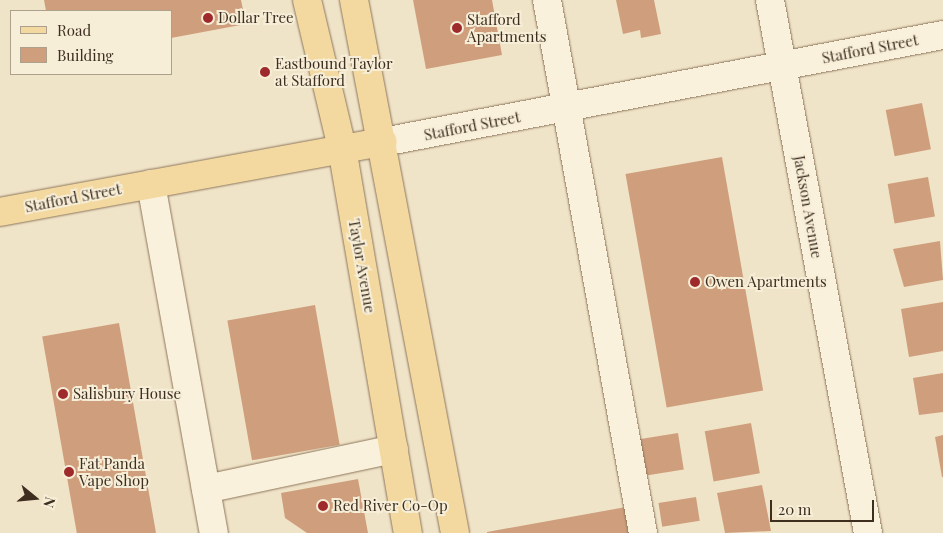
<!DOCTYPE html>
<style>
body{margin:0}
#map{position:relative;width:943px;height:533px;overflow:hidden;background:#f0e4c8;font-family:"Playfair Display",serif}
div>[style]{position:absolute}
.building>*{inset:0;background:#cf9f7d;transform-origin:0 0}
.roads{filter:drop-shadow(0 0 1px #8d765c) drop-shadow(0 0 1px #8d765c)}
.minor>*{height:28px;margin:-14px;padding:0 14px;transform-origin:14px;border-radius:14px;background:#faf1dc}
.major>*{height:28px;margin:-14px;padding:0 14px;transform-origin:14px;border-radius:14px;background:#f3d9a0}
.dots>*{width:14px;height:14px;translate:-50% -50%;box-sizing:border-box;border:2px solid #f7eed8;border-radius:50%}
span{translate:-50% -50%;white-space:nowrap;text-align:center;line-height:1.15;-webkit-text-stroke:4px #f7eed8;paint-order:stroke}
.poi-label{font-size:15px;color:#3d2e20}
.left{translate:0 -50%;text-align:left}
.street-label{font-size:15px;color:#3d2e20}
.legend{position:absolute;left:10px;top:10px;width:162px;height:65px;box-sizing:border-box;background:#f7eed8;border:1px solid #ada18e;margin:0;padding:6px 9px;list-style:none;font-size:15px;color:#3d2e20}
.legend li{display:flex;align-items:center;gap:10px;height:25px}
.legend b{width:25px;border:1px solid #ada18e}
.north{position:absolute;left:10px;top:473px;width:50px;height:50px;-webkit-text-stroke:4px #f7eed8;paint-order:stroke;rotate:107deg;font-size:14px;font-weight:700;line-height:20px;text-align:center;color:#3d2e20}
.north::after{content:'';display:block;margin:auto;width:18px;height:22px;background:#3d2e20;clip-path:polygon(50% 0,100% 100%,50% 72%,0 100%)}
.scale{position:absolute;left:770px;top:500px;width:104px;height:22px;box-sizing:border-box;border:2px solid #3d2e20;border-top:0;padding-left:6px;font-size:15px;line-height:18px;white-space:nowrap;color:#3d2e20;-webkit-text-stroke:4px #f7eed8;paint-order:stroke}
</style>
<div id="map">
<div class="building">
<div style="clip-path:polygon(44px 0,241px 0,246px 24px,171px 38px,171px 11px,46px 11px)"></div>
<div style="clip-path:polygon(413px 0,492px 0,502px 55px,426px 69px)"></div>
<div style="clip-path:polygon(616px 0,654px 0,661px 34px,641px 38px,640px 30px,623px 34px)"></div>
<div style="left:922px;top:103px;width:47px;height:37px;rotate:79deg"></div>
<div style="left:722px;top:157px;width:237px;height:98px;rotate:80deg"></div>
<div style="left:928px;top:177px;width:40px;height:41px;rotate:80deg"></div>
<div style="clip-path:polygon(940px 241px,943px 280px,904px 287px,893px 249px)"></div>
<div style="clip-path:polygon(943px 302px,943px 351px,909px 357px,901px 309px)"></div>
<div style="left:315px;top:305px;width:142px;height:89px;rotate:80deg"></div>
<div style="left:119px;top:323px;width:213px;height:78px;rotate:80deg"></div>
<div style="clip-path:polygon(943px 373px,943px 412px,919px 415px,913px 378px)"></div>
<div style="left:751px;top:423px;width:51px;height:47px;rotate:80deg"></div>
<div style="left:678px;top:433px;width:37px;height:41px;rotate:81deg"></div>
<div style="clip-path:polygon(943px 435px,943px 477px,942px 477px,935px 437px)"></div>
<div style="clip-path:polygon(358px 479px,368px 533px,307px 533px,285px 518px,281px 493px)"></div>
<div style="clip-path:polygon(762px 485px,771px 531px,725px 533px,717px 493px)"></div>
<div style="left:696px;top:497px;width:24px;height:38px;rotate:81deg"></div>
<div style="clip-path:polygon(626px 507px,630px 533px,487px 533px,487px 532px)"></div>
</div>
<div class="roads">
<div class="minor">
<div style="left:547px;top:0;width:542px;rotate:79.79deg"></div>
<div style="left:770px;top:0;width:542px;rotate:79.58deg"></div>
<div style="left:383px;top:142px;width:570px;rotate:-10.82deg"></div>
<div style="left:151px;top:184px;width:355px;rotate:79.8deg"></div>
<div style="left:206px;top:489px;width:192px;rotate:-12deg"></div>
</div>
<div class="major">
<div style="left:307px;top:0;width:152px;rotate:76.7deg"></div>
<div style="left:342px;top:148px;width:391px;rotate:80.3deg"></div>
<div style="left:354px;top:0;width:542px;rotate:79.27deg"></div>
<div style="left:0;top:212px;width:389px;rotate:-10.4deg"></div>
</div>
</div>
<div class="dots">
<div style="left:208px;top:18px;background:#9e2a2b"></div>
<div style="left:457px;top:28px;background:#9e2a2b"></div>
<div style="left:265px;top:72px;background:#9e2a2b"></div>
<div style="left:695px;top:282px;background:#9e2a2b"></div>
<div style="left:63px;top:394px;background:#9e2a2b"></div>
<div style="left:69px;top:472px;background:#9e2a2b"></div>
<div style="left:323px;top:506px;background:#9e2a2b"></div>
</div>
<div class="poi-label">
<span class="left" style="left:218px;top:18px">Dollar Tree</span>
<span class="left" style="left:467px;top:28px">Stafford<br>Apartments</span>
<span class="left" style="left:275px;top:72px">Eastbound Taylor<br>at Stafford</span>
<span class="left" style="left:705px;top:282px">Owen Apartments</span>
<span class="left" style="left:73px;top:394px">Salisbury House</span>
<span class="left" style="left:79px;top:472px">Fat Panda<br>Vape Shop</span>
<span class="left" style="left:333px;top:506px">Red River Co-Op</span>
</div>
<div class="street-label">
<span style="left:870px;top:49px;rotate:-11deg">Stafford Street</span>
<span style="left:472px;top:126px;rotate:-11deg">Stafford Street</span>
<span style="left:73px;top:198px;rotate:-11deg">Stafford Street</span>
<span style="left:808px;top:207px;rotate:80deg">Jackson Avenue</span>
<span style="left:362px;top:266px;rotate:80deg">Taylor Avenue</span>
</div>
<ul class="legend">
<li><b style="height:6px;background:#f3d9a0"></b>Road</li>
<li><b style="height:14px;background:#cf9f7d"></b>Building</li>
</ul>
<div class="north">N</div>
<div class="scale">20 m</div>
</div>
